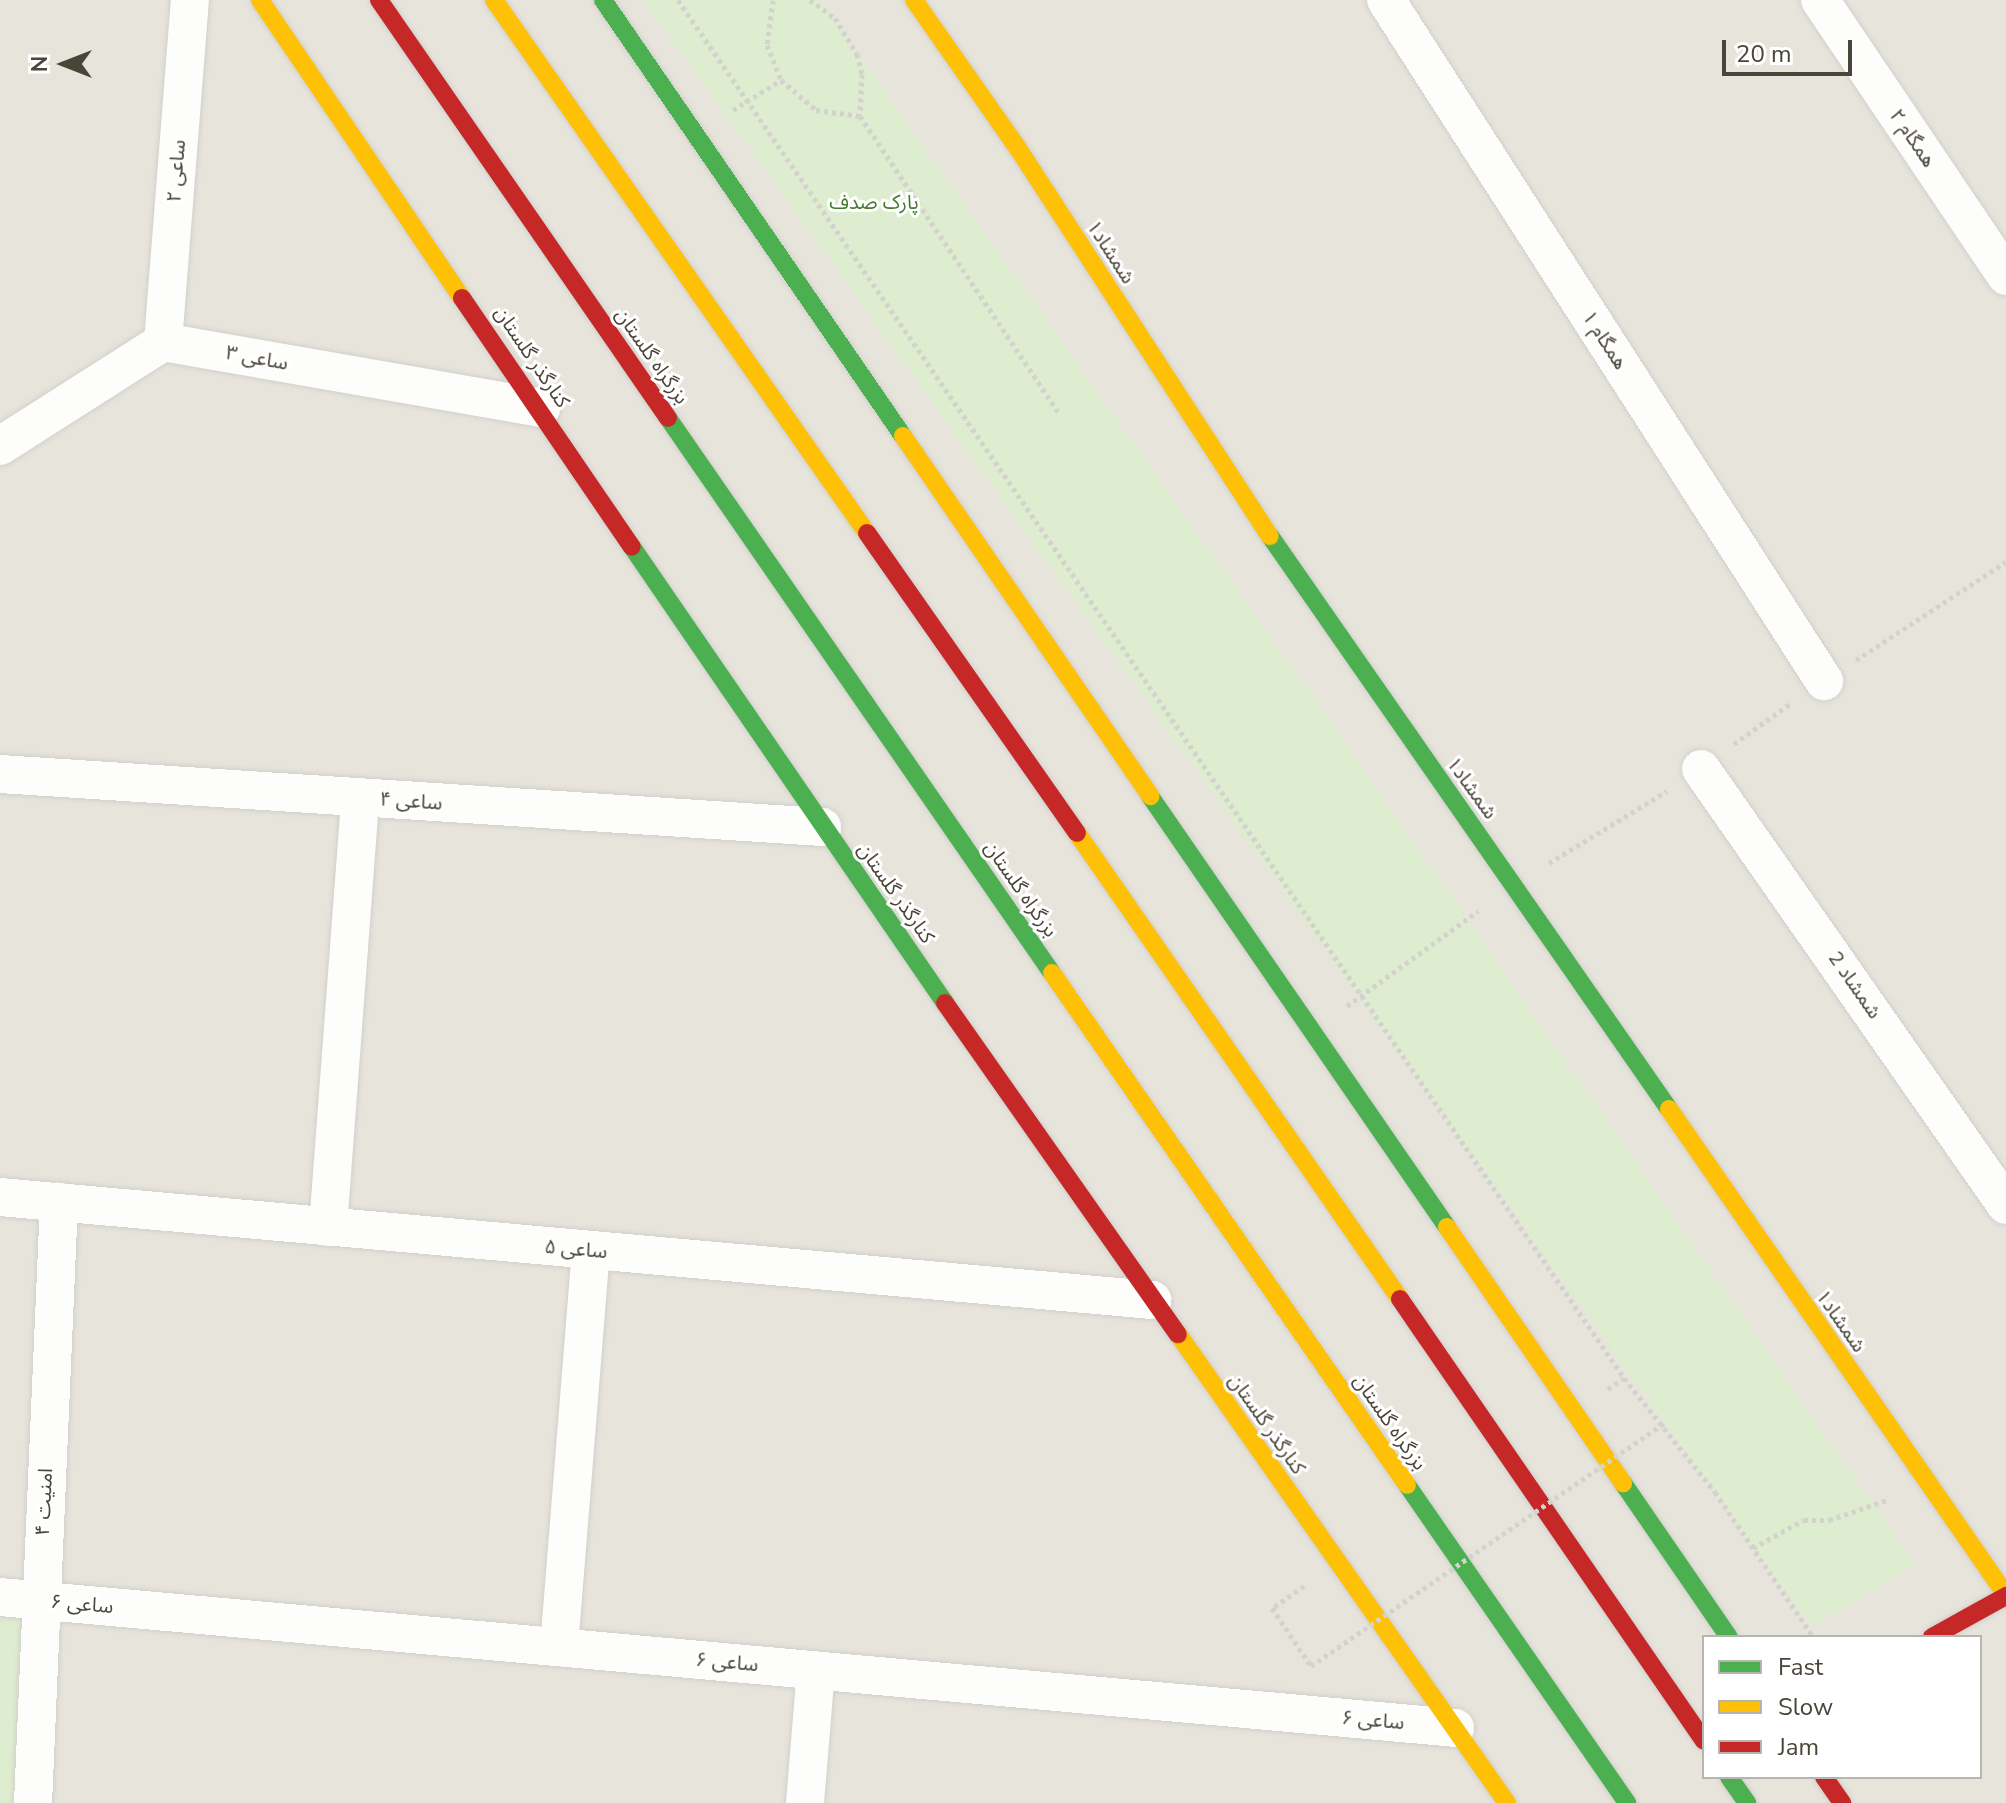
<!DOCTYPE html>
<meta charset="utf-8">
<style>
body{margin:0}
#map{position:relative;width:2006px;height:1803px;overflow:hidden;background:#f3f2ee;font-family:"Nunito Sans","Noto Sans Arabic",sans-serif}
div>[style]{position:absolute}
.residential>*{inset:0;background:#e7e4dc}
.green>*{inset:0;background:#deeccf}
.path>*{height:5px;margin-top:-2.5px;transform-origin:0;background:repeating-linear-gradient(90deg,#d3d2cc 0 4px,transparent 0 8px)}
.roads{filter:drop-shadow(0 0 2px #d1d0cb) drop-shadow(0 0 2px #d1d0cb)}
.street>*{height:38px;margin:-19px;padding:0 19px;transform-origin:19px;border-radius:19px;background:#fdfdfc}
.fast>*{height:18px;margin:-9px;padding:0 9px;transform-origin:9px;border-radius:9px;background:#4caf50}
.slow>*{height:18px;margin:-9px;padding:0 9px;transform-origin:9px;border-radius:9px;background:#ffc107}
.jam>*{height:18px;margin:-9px;padding:0 9px;transform-origin:9px;border-radius:9px;background:#c62828}
.path-bridge>*{height:5px;margin-top:-2.5px;transform-origin:0;background:repeating-linear-gradient(90deg,#d3d2cc 0 4px,transparent 0 8px)}
span{translate:-50% -50%;white-space:nowrap;text-align:center;line-height:1.15;-webkit-text-stroke:6px #fff;paint-order:stroke}
.street-label{font-size:20px;color:#4a4539}
.park-label{font-size:20px;color:#437c2c}
.legend{position:absolute;left:1702px;top:1635px;width:280px;height:144px;box-sizing:border-box;background:#fff;border:2px solid #b7b5b0;margin:0;padding:10px 14px;list-style:none;font-size:24px;color:#4a4539}
.legend li{display:flex;align-items:center;gap:16px;height:40px}
.legend b{width:40px;border:2px solid #b7b5b0}
.north{position:absolute;left:24px;top:24px;width:80px;height:80px;-webkit-text-stroke:6px #fff;paint-order:stroke;rotate:270deg;font-size:22px;font-weight:700;line-height:32px;text-align:center;color:#4a4539}
.north::after{content:'';display:block;margin:auto;width:28px;height:36px;background:#4a4539;clip-path:polygon(50% 0,100% 100%,50% 72%,0 100%)}
.scale{position:absolute;left:1722px;top:40px;width:130px;height:36px;box-sizing:border-box;border:4px solid #4a4539;border-top:0;padding-left:10px;font-size:24px;line-height:28px;white-space:nowrap;color:#4a4539;-webkit-text-stroke:6px #fff;paint-order:stroke}
</style>
<div id="map">
<div class="residential">
<div style="clip-path:polygon(evenodd,0 0,2006px 0,2006px 1803px,0 1803px,0 0,1704px 1637px,1980px 1637px,1980px 1777px,1704px 1777px,1704px 1637px)"></div>
</div>
<div class="green">
<div style="clip-path:polygon(643px 0,820px 0,1318px 704px,1915px 1565px,1811px 1627px)"></div>
<div style="clip-path:polygon(0 1597px,39px 1600px,31px 1803px,0 1803px)"></div>
</div>
<div class="path">
<div style="left:678px;top:0;width:1671px;rotate:55.53deg"></div>
<div style="left:1624px;top:1378px;width:146px;rotate:51.4deg"></div>
<div style="left:1715px;top:1492px;width:175px;rotate:55.9deg"></div>
<div style="left:773px;top:0;width:45px;rotate:97.6deg"></div>
<div style="left:767px;top:45px;width:38px;rotate:68deg"></div>
<div style="left:781px;top:80px;width:46px;rotate:40.6deg"></div>
<div style="left:816px;top:110px;width:44px;rotate:7.8deg"></div>
<div style="left:810px;top:0;width:31px;rotate:36deg"></div>
<div style="left:835px;top:18px;width:42px;rotate:58.6deg"></div>
<div style="left:857px;top:54px;width:21px;rotate:76deg"></div>
<div style="left:862px;top:74px;width:42px;rotate:92.7deg"></div>
<div style="left:860px;top:116px;width:356px;rotate:56.2deg"></div>
<div style="left:733px;top:110px;width:57px;rotate:-32deg"></div>
<div style="left:1856px;top:660px;width:179px;rotate:-33.2deg"></div>
<div style="left:1734px;top:744px;width:70px;rotate:-35.7deg"></div>
<div style="left:1549px;top:863px;width:138px;rotate:-31.4deg"></div>
<div style="left:1347px;top:1006px;width:162px;rotate:-35.9deg"></div>
<div style="left:1608px;top:1389px;width:19px;rotate:-35deg"></div>
<div style="left:1753px;top:1548px;width:58px;rotate:-28.8deg"></div>
<div style="left:1804px;top:1520px;width:25px"></div>
<div style="left:1829px;top:1520px;width:61px;rotate:-19deg"></div>
<div style="left:1304px;top:1586px;width:39px;rotate:145deg"></div>
<div style="left:1272px;top:1608px;width:70px;rotate:56.1deg"></div>
</div>
<div class="roads">
<div class="street">
<div style="left:1386px;top:0;width:810px;rotate:57.25deg"></div>
<div style="left:1820px;top:0;width:333px;rotate:56deg"></div>
<div style="left:163px;top:342px;width:343px;rotate:-85.5deg"></div>
<div style="left:0;top:446px;width:193px;rotate:-32.5deg"></div>
<div style="left:163px;top:342px;width:384px;rotate:9.9deg"></div>
<div style="left:1701px;top:769px;width:532px;rotate:55.03deg"></div>
<div style="left:0;top:774px;width:824px;rotate:3.69deg"></div>
<div style="left:0;top:1197px;width:1157px;rotate:5.11deg"></div>
<div style="left:328px;top:1227px;width:431px;rotate:-85.7deg"></div>
<div style="left:0;top:1597px;width:1461px;rotate:5.14deg"></div>
<div style="left:559px;top:1647px;width:398px;rotate:-85.4deg"></div>
<div style="left:33px;top:1803px;width:602px;rotate:-87.52deg"></div>
<div style="left:805px;top:1803px;width:133px;rotate:-85.3deg"></div>
</div>
<div class="fast">
<div style="left:603px;top:0;width:529px;rotate:55.47deg"></div>
<div style="left:668px;top:418px;width:675px;rotate:55.32deg"></div>
<div style="left:1270px;top:536px;width:698px;rotate:55.15deg"></div>
<div style="left:632px;top:547px;width:553px;rotate:55.53deg"></div>
<div style="left:1150px;top:796px;width:523px;rotate:55.43deg"></div>
<div style="left:1623px;top:1483px;width:187px;rotate:55.5deg"></div>
<div style="left:1407px;top:1485px;width:387px;rotate:55.3deg"></div>
<div style="left:1729px;top:1777px;width:32px;rotate:55deg"></div>
</div>
<div class="slow">
<div style="left:260px;top:0;width:360px;rotate:55.9deg"></div>
<div style="left:494px;top:0;width:651px;rotate:55.02deg"></div>
<div style="left:914px;top:0;width:179px;rotate:55deg"></div>
<div style="left:1017px;top:147px;width:464px;rotate:57deg"></div>
<div style="left:903px;top:436px;width:437px;rotate:55.5deg"></div>
<div style="left:1077px;top:833px;width:567px;rotate:55.27deg"></div>
<div style="left:1052px;top:973px;width:623px;rotate:55.26deg"></div>
<div style="left:1669px;top:1109px;width:591px;rotate:55.26deg"></div>
<div style="left:1447px;top:1227px;width:311px;rotate:55.5deg"></div>
<div style="left:1178px;top:1334px;width:573px;rotate:54.95deg"></div>
</div>
<div class="jam">
<div style="left:379px;top:0;width:508px;rotate:55.34deg"></div>
<div style="left:462px;top:298px;width:301px;rotate:55.7deg"></div>
<div style="left:867px;top:533px;width:366px;rotate:55deg"></div>
<div style="left:945px;top:1003px;width:405px;rotate:54.9deg"></div>
<div style="left:1400px;top:1299px;width:536px;rotate:55.48deg"></div>
<div style="left:1932px;top:1637px;width:85px;rotate:-29deg"></div>
<div style="left:1824px;top:1777px;width:32px;rotate:55deg"></div>
</div>
</div>
<div class="path-bridge">
<div style="left:1311px;top:1666px;width:429px;rotate:-34.5deg"></div>
</div>
<div class="street-label">
<span style="left:1913px;top:138px;rotate:56deg">همگام ۲</span>
<span style="left:176px;top:171px;rotate:-85deg">ساعی ۲</span>
<span style="left:1111px;top:252px;rotate:57deg">شمشاد۱</span>
<span style="left:1605px;top:340px;rotate:57deg">همگام ۱</span>
<span style="left:652px;top:356px;rotate:55deg">بزرگراه گلستان</span>
<span style="left:532px;top:357px;rotate:56deg">کنارگذر گلستان</span>
<span style="left:257px;top:358px;rotate:10deg">ساعی ۳</span>
<span style="left:1472px;top:788px;rotate:54deg">شمشاد۱</span>
<span style="left:411px;top:801px;rotate:4deg">ساعی ۴</span>
<span style="left:1021px;top:889px;rotate:55deg">بزرگراه گلستان</span>
<span style="left:896px;top:893px;rotate:55deg">کنارگذر گلستان</span>
<span style="left:1855px;top:985px;rotate:55deg">شمشاد 2</span>
<span style="left:576px;top:1249px;rotate:5deg">ساعی ۵</span>
<span style="left:1841px;top:1321px;rotate:55deg">شمشاد۱</span>
<span style="left:1390px;top:1422px;rotate:55deg">بزرگراه گلستان</span>
<span style="left:1267px;top:1424px;rotate:55deg">کنارگذر گلستان</span>
<span style="left:44px;top:1502px;rotate:-87deg">امنیت ۴</span>
<span style="left:82px;top:1604px;rotate:5deg">ساعی ۶</span>
<span style="left:727px;top:1662px;rotate:5deg">ساعی ۶</span>
<span style="left:1373px;top:1720px;rotate:5deg">ساعی ۶</span>
</div>
<div class="park-label">
<span style="left:874px;top:202px">پارک صدف</span>
</div>
<ul class="legend">
<li><b style="height:10px;background:#4caf50"></b>Fast</li>
<li><b style="height:10px;background:#ffc107"></b>Slow</li>
<li><b style="height:10px;background:#c62828"></b>Jam</li>
</ul>
<div class="north">N</div>
<div class="scale">20 m</div>
</div>
